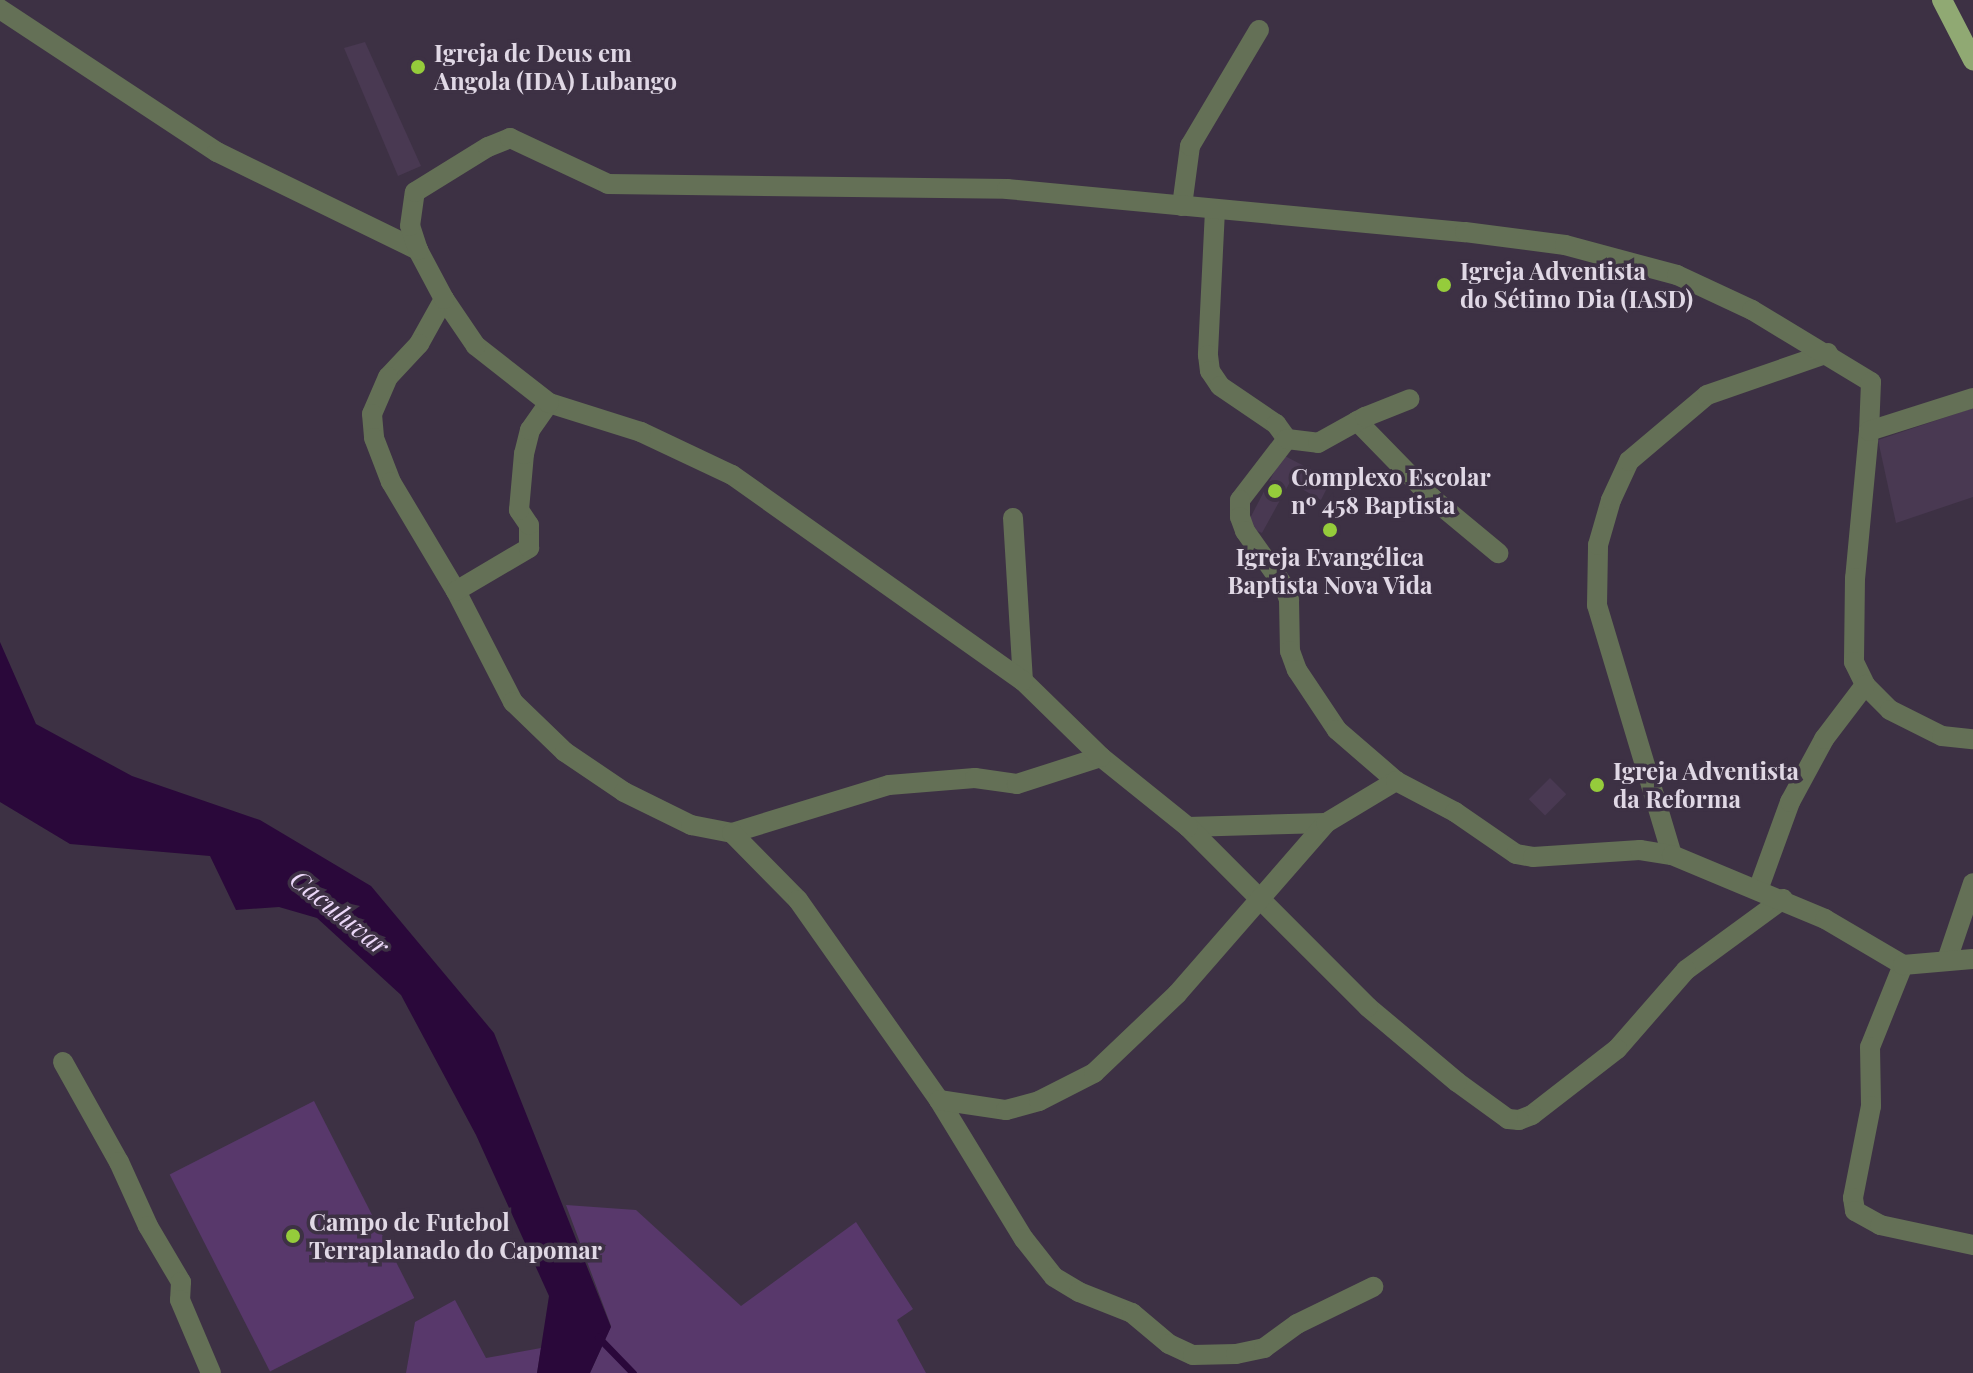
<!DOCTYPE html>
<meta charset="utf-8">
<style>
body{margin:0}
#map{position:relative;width:1973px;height:1373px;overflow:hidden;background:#3d3144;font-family:"Playfair Display",serif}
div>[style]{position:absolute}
.built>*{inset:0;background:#493952;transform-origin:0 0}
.green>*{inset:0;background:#58386b;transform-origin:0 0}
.water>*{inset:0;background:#2a083a}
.stream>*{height:7px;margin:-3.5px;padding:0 3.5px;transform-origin:3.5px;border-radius:3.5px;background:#2a083a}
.minor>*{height:20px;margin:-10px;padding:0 10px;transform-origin:10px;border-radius:10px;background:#647056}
.major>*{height:20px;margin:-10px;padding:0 10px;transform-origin:10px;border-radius:10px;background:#90a973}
.dots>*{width:22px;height:22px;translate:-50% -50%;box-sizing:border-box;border:4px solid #3d3144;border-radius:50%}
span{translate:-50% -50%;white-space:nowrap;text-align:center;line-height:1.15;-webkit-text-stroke:7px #3d3144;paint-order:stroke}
.poi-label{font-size:24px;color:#e0d8e5;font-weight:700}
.left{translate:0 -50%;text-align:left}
.water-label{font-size:26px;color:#ecd8f9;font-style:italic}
</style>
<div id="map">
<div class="built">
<div style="clip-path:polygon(365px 42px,421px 166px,398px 176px,344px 48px)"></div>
<div style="clip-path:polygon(1973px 408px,1973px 497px,1896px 523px,1878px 440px)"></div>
<div style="clip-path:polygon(1283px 455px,1331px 480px,1321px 500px,1290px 482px,1262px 533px,1246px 526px)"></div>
<div style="left:1550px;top:778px;width:23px;height:30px;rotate:45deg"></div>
</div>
<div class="green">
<div style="left:314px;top:1101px;width:221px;height:162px;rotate:63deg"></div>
<div style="clip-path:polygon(566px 1205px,636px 1210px,741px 1306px,856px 1222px,913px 1309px,897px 1320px,926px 1373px,590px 1373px,611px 1326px)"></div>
<div style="clip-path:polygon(455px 1300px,486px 1358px,541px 1348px,537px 1373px,406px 1373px,415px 1322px)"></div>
</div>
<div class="water">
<div style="clip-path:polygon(0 642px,36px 724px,132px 776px,260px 820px,371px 886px,494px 1033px,611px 1327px,590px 1373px,537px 1373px,549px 1296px,476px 1135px,401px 995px,317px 918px,279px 907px,236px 910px,210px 856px,70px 844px,0 802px)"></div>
</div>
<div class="stream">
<div style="left:598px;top:1337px;width:50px;rotate:45.8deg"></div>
</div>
<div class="minor">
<div style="left:0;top:9px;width:260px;rotate:33.4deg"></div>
<div style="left:217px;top:152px;width:224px;rotate:26deg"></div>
<div style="left:1182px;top:206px;width:61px;rotate:-82.4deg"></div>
<div style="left:1190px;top:146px;width:135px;rotate:-59.3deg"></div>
<div style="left:1215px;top:210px;width:145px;rotate:92.8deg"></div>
<div style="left:1208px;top:355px;width:16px;rotate:83deg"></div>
<div style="left:1210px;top:371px;width:18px;rotate:56deg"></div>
<div style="left:1220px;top:386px;width:68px;rotate:34.2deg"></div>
<div style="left:1276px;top:424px;width:19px;rotate:54deg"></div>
<div style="left:1287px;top:439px;width:77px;rotate:127.6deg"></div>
<div style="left:1240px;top:500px;width:17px;rotate:90deg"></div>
<div style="left:1240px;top:517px;width:15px;rotate:70deg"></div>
<div style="left:1245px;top:531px;width:67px;rotate:54.7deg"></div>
<div style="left:1284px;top:586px;width:15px;rotate:70deg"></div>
<div style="left:1289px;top:600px;width:51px;rotate:88.9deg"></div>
<div style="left:1290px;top:651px;width:20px;rotate:70deg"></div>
<div style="left:1297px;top:670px;width:72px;rotate:56.3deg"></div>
<div style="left:1337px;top:730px;width:78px;rotate:40.8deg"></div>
<div style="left:444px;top:299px;width:51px;rotate:119.1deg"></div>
<div style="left:419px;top:344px;width:45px;rotate:133.2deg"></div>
<div style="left:388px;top:377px;width:40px;rotate:113.4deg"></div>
<div style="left:372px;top:414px;width:24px;rotate:85deg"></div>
<div style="left:374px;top:438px;width:47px;rotate:68.9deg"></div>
<div style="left:391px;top:482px;width:127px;rotate:59.2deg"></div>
<div style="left:456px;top:591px;width:125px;rotate:62.8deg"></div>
<div style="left:513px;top:702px;width:72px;rotate:43.9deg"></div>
<div style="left:565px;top:752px;width:71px;rotate:34.1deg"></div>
<div style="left:624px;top:792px;width:75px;rotate:26.2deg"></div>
<div style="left:691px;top:825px;width:42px;rotate:11deg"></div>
<div style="left:732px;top:833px;width:164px;rotate:-17deg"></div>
<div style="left:889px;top:785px;width:86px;rotate:-4.7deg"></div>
<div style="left:975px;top:778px;width:42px;rotate:8.1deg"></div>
<div style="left:1017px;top:784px;width:88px;rotate:-17.8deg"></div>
<div style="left:1357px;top:421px;width:109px;rotate:45.7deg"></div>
<div style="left:1433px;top:499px;width:85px;rotate:39.7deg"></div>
<div style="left:1869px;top:431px;width:148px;rotate:95.4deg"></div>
<div style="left:1855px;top:578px;width:84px;rotate:90.7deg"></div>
<div style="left:1854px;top:662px;width:25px;rotate:64deg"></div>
<div style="left:1865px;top:685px;width:35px;rotate:45deg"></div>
<div style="left:1890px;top:710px;width:58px;rotate:26.6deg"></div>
<div style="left:1942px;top:736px;width:31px;rotate:6deg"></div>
<div style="left:1287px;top:439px;width:31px;rotate:7deg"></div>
<div style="left:1318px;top:443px;width:54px;rotate:-29deg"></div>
<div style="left:1365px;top:417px;width:48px;rotate:-21.8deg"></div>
<div style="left:1013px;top:518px;width:163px;rotate:86.5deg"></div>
<div style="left:456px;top:591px;width:85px;rotate:-30.5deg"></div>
<div style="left:529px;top:548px;width:23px;rotate:-90deg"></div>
<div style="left:529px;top:525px;width:18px;rotate:-124deg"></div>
<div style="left:519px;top:510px;width:56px;rotate:-84.9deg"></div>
<div style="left:524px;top:454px;width:25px;rotate:-76deg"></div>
<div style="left:530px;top:430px;width:33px;rotate:-55deg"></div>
<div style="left:1188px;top:827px;width:138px;rotate:-1.7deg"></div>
<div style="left:732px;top:833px;width:94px;rotate:45.4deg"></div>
<div style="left:798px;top:900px;width:245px;rotate:54.8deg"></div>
<div style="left:939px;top:1100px;width:163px;rotate:58.6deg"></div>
<div style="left:1024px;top:1239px;width:48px;rotate:51.7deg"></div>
<div style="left:1054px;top:1277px;width:29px;rotate:31deg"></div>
<div style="left:1079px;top:1292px;width:57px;rotate:21.6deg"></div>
<div style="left:1132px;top:1313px;width:48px;rotate:40deg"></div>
<div style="left:1169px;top:1344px;width:26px;rotate:25deg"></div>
<div style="left:1193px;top:1355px;width:43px;rotate:-1.3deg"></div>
<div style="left:1236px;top:1354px;width:29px;rotate:-12deg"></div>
<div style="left:1264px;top:1348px;width:41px;rotate:-36deg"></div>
<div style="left:1297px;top:1324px;width:85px;rotate:-26deg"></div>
<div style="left:1672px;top:855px;width:261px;rotate:-106.7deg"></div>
<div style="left:1597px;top:605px;width:60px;rotate:-89deg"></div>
<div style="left:1598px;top:545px;width:47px;rotate:-73.9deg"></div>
<div style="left:1611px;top:500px;width:43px;rotate:-65.2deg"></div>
<div style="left:1629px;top:461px;width:102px;rotate:-40.2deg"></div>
<div style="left:1707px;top:395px;width:128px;rotate:-19.1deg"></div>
<div style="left:1758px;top:890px;width:94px;rotate:-70deg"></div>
<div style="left:1790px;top:802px;width:72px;rotate:-61.6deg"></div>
<div style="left:1824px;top:739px;width:68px;rotate:-52.8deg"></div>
<div style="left:1783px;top:899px;width:120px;rotate:143.8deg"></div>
<div style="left:1686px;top:970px;width:105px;rotate:131.1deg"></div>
<div style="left:1617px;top:1049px;width:108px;rotate:142.2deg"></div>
<div style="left:1532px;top:1115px;width:14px;rotate:159deg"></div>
<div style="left:1519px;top:1120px;width:11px;rotate:-175deg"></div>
<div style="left:1508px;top:1119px;width:63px;rotate:-144deg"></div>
<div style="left:1457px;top:1082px;width:116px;rotate:-139.9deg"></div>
<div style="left:1368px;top:1007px;width:255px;rotate:-135deg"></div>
<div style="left:1188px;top:827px;width:112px;rotate:-141.2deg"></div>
<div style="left:1101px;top:757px;width:109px;rotate:-135.7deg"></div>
<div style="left:1023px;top:681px;width:357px;rotate:-144.7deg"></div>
<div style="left:732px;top:475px;width:101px;rotate:-154.7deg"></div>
<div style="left:641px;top:432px;width:96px;rotate:-162.5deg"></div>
<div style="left:549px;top:403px;width:93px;rotate:-142deg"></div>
<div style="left:476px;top:346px;width:57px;rotate:-124.2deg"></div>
<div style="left:444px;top:299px;width:55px;rotate:-118deg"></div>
<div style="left:418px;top:250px;width:25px;rotate:-108deg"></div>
<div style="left:410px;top:226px;width:34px;rotate:-82deg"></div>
<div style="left:415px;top:192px;width:86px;rotate:-31.7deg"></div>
<div style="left:488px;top:147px;width:24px;rotate:-22deg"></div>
<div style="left:510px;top:138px;width:108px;rotate:25.1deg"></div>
<div style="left:608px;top:184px;width:399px;rotate:0.7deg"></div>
<div style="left:1007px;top:189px;width:460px;rotate:5.4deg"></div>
<div style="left:1465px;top:232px;width:101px;rotate:7.4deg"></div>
<div style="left:1565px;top:245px;width:116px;rotate:15deg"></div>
<div style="left:1677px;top:275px;width:83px;rotate:25deg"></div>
<div style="left:1752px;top:310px;width:139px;rotate:31.2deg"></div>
<div style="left:1871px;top:382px;width:49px;rotate:92.3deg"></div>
<div style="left:1869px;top:431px;width:109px;rotate:-17.6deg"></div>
<div style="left:1947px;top:960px;width:81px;rotate:-71.3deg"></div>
<div style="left:1903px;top:965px;width:88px;rotate:111.9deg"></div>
<div style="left:1870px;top:1047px;width:59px;rotate:89deg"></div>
<div style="left:1871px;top:1106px;width:94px;rotate:101.1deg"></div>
<div style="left:1853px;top:1198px;width:13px;rotate:81deg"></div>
<div style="left:1855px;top:1211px;width:29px;rotate:29deg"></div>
<div style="left:1880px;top:1225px;width:95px;rotate:12.1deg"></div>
<div style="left:63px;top:1062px;width:115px;rotate:60.8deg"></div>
<div style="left:119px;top:1162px;width:70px;rotate:65.6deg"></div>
<div style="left:148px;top:1226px;width:65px;rotate:59.5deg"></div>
<div style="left:181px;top:1282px;width:18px;rotate:93deg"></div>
<div style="left:180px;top:1300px;width:79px;rotate:67deg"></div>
<div style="left:939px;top:1100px;width:68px;rotate:8.5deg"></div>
<div style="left:1006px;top:1110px;width:34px;rotate:-15deg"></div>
<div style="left:1039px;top:1101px;width:62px;rotate:-27deg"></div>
<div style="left:1094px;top:1073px;width:115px;rotate:-43.6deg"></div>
<div style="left:1177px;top:994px;width:227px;rotate:-48.9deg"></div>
<div style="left:1326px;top:823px;width:82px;rotate:-31deg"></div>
<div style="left:1396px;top:781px;width:67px;rotate:27.7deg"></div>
<div style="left:1455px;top:812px;width:74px;rotate:34.5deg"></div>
<div style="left:1516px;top:854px;width:17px;rotate:10deg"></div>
<div style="left:1533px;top:857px;width:107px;rotate:-3.7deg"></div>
<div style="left:1640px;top:850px;width:32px;rotate:9deg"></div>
<div style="left:1672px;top:855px;width:166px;rotate:22.7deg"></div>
<div style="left:1825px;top:919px;width:91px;rotate:30.5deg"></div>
<div style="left:1903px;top:965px;width:70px;rotate:-4.9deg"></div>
</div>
<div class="major">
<div style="left:1942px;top:0;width:68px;rotate:62.7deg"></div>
</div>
<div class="dots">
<div style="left:418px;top:67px;background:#95cc3b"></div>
<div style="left:1444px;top:285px;background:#95cc3b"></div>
<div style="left:1275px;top:491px;background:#95cc3b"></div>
<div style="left:1330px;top:530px;background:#95cc3b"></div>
<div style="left:1597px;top:785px;background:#95cc3b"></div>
<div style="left:293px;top:1236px;background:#95cc3b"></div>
</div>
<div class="poi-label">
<span class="left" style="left:434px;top:67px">Igreja de Deus em<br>Angola (IDA) Lubango</span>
<span class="left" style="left:1460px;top:285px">Igreja Adventista<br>do Sétimo Dia (IASD)</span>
<span class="left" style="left:1291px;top:491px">Complexo Escolar<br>nº 458 Baptista</span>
<span style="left:1330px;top:571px">Igreja Evangélica<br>Baptista Nova Vida</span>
<span class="left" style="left:1613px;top:785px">Igreja Adventista<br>da Reforma</span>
<span class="left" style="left:309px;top:1236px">Campo de Futebol<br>Terraplanado do Capomar</span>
</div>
<div class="water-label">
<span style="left:340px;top:912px;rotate:39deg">Caculuvar</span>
</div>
</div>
